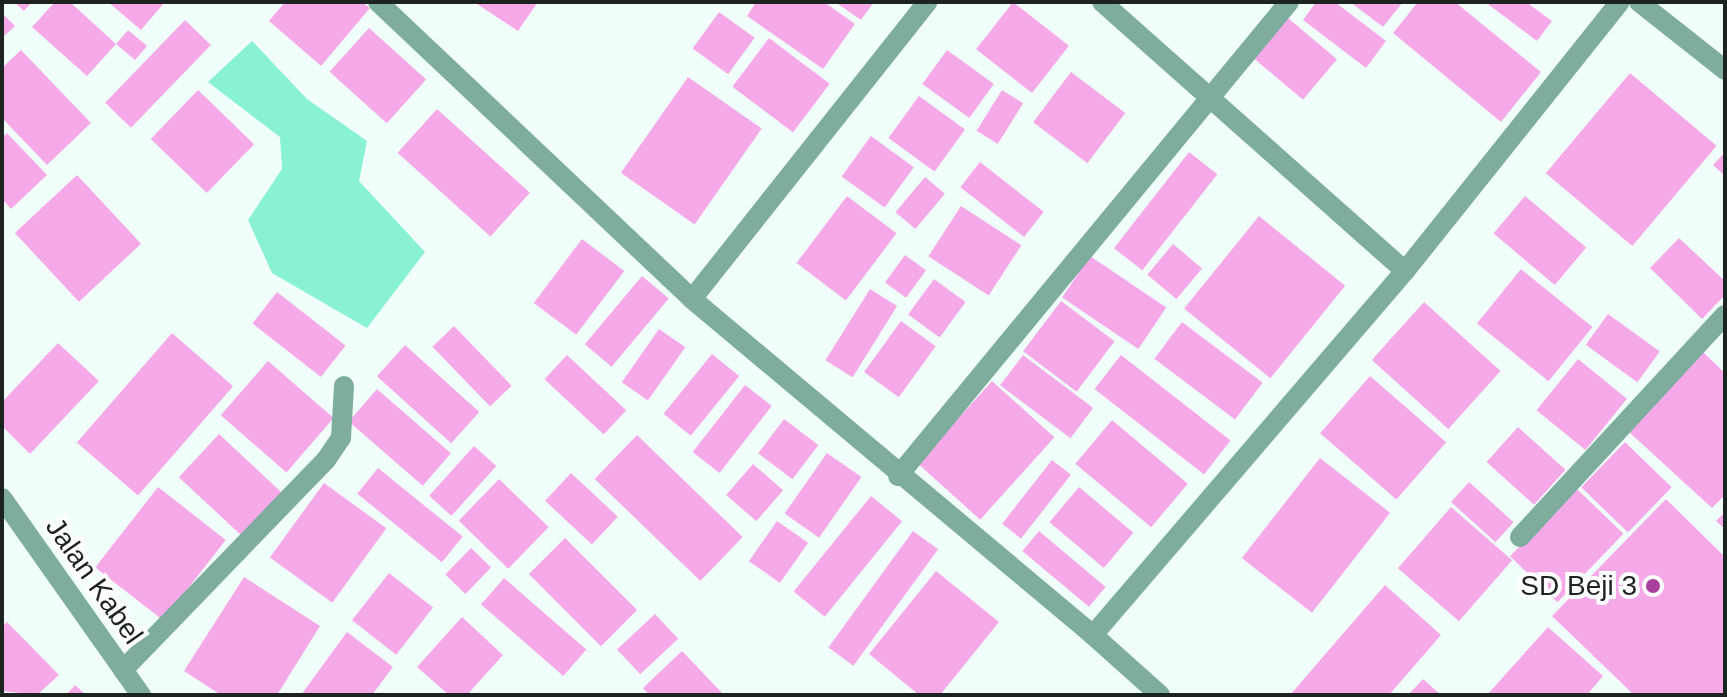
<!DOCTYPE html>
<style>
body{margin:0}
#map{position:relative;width:1727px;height:697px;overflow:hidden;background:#f0fff9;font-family:Helvetica,sans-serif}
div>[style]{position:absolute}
.green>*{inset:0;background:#8af2d4}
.building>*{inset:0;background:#f5a9e9;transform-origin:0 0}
.minor>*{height:20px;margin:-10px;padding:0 10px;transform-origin:10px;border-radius:10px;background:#7ead9e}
.dots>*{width:22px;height:22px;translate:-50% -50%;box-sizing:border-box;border:4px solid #fff;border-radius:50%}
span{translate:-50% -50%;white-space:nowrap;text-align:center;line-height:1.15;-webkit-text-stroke:8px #fff;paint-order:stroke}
.street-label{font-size:28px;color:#1c2321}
.poi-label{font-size:28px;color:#1c2321}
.right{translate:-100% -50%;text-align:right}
.frame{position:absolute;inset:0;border:4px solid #1c2321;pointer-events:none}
</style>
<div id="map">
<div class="green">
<div style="clip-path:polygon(252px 41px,307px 99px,367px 141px,359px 181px,425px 252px,367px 328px,272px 273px,248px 220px,282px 169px,280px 137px,208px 82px)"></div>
</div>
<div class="building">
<div style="clip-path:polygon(14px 2px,32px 2px,24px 11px)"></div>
<div style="clip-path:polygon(55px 2px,70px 2px,116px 44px,128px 30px,147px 46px,135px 60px,116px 44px,87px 76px,32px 27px)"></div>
<div style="clip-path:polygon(108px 2px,165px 2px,141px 30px)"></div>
<div style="clip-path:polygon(285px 2px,362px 2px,370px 8px,321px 66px,269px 21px)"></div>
<div style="clip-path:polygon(474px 2px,538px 2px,518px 31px)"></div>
<div style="clip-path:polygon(756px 2px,824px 2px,855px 24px,823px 69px,747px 16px)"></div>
<div style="clip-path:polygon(835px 2px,874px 2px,861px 20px)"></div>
<div style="left:1013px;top:2px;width:71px;height:60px;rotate:38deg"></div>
<div style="clip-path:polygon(1316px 2px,1335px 2px,1386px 41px,1366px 68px,1303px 20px)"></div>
<div style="clip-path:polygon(1350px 2px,1403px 2px,1383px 27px)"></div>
<div style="clip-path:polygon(1418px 2px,1455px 2px,1541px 72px,1501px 122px,1393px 33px)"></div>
<div style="clip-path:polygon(1485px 2px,1526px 2px,1552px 21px,1537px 41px)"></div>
<div style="left:719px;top:12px;width:44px;height:45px;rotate:36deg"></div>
<div style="clip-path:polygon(2px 13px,15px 26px,2px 38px)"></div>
<div style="left:1288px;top:18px;width:64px;height:53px;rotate:40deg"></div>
<div style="left:185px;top:20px;width:36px;height:115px;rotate:44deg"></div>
<div style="left:369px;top:28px;width:77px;height:59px;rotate:42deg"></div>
<div style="left:769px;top:38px;width:76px;height:61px;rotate:37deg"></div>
<div style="clip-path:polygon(21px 50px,91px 123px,47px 165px,2px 118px,2px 68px)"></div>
<div style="left:947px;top:50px;width:58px;height:42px;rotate:36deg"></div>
<div style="left:1071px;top:72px;width:68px;height:63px;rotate:37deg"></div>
<div style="left:1630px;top:73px;width:113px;height:131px;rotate:40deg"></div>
<div style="left:688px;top:77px;width:90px;height:117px;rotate:35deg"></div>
<div style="left:198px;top:90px;width:78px;height:68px;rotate:44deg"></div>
<div style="left:1002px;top:90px;width:25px;height:48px;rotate:32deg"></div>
<div style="left:919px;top:96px;width:57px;height:52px;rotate:36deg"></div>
<div style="left:437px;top:109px;width:125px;height:59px;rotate:42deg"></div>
<div style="clip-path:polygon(7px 133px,47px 175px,11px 209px,2px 199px,2px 138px)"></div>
<div style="left:871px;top:136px;width:53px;height:50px;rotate:36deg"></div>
<div style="left:1189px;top:152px;width:36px;height:122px;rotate:38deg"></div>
<div style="clip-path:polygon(1725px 152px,1725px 176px,1713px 165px)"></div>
<div style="left:980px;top:162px;width:81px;height:32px;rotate:38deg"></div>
<div style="left:77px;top:175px;width:94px;height:85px;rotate:47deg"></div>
<div style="left:925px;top:177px;width:26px;height:46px;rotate:40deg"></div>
<div style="left:847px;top:196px;width:62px;height:84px;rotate:37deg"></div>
<div style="left:1525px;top:196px;width:80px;height:49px;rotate:40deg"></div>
<div style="left:961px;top:206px;width:72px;height:60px;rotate:33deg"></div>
<div style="left:1259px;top:216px;width:111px;height:119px;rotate:39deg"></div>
<div style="clip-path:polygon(1679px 238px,1725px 281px,1725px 295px,1702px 319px,1650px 268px)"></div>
<div style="left:582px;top:239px;width:53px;height:80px;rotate:37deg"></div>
<div style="left:1173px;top:244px;width:38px;height:40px;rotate:40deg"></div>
<div style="left:905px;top:255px;width:26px;height:34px;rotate:36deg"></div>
<div style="left:1090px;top:256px;width:92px;height:50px;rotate:34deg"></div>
<div style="left:1521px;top:269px;width:92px;height:70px;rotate:39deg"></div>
<div style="left:642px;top:276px;width:35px;height:89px;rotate:40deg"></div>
<div style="left:934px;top:279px;width:39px;height:44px;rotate:36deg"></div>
<div style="left:870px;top:289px;width:32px;height:84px;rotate:32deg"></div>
<div style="left:277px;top:292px;width:87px;height:40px;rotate:38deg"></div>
<div style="left:1061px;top:301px;width:67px;height:63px;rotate:37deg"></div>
<div style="left:1424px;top:302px;width:103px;height:78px;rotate:42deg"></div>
<div style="left:1608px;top:314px;width:64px;height:38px;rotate:36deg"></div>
<div style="left:901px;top:321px;width:43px;height:63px;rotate:36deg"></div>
<div style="left:1182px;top:322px;width:101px;height:46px;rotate:37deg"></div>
<div style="left:454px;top:326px;width:83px;height:30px;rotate:46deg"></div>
<div style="left:659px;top:329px;width:32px;height:65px;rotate:35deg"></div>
<div style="left:172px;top:333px;width:81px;height:145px;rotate:41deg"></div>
<div style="clip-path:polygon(58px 343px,99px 381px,30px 454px,2px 426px,2px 402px)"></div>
<div style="left:405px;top:345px;width:100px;height:42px;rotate:42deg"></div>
<div style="clip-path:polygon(1703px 352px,1725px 373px,1725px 495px,1712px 508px,1629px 432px)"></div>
<div style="left:712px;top:354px;width:35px;height:77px;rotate:39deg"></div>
<div style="left:567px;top:355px;width:81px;height:33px;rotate:43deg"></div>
<div style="left:1023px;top:355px;width:88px;height:38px;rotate:37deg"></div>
<div style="left:1121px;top:355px;width:139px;height:43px;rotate:38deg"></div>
<div style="left:1578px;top:359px;width:63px;height:66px;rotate:39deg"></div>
<div style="left:268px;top:361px;width:87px;height:72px;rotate:41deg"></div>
<div style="left:1370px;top:376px;width:101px;height:76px;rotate:41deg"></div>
<div style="left:992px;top:381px;width:84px;height:111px;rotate:42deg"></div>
<div style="left:745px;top:385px;width:34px;height:85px;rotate:38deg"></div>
<div style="left:377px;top:389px;width:98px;height:43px;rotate:41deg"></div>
<div style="left:784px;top:419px;width:43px;height:43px;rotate:37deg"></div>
<div style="left:1112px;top:420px;width:99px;height:57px;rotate:40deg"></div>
<div style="left:1518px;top:427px;width:64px;height:47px;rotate:42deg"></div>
<div style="left:219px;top:434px;width:85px;height:59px;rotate:43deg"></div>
<div style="left:637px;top:435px;width:147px;height:61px;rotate:44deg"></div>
<div style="left:1625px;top:442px;width:65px;height:63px;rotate:44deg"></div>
<div style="left:474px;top:446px;width:30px;height:67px;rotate:42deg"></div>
<div style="left:827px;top:453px;width:42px;height:74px;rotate:35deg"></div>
<div style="left:1320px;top:458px;width:89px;height:127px;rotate:38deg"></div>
<div style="left:1052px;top:460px;width:24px;height:81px;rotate:38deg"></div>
<div style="left:753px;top:464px;width:40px;height:41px;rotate:41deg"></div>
<div style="left:378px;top:468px;width:109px;height:33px;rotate:39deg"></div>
<div style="left:571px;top:473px;width:64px;height:38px;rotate:43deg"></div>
<div style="left:499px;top:479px;width:69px;height:58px;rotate:44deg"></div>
<div style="left:1469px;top:482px;width:60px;height:27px;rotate:42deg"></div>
<div style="left:324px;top:483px;width:77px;height:92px;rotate:36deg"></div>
<div style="left:158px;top:487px;width:86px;height:102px;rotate:38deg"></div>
<div style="left:1079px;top:487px;width:71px;height:46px;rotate:40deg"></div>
<div style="left:1576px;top:488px;width:66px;height:95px;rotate:44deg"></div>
<div style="left:871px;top:496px;width:40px;height:123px;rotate:39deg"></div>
<div style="clip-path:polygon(1666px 499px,1725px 557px,1725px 695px,1634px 695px,1552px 616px)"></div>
<div style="left:1451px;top:507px;width:81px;height:81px;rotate:41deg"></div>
<div style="clip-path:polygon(1725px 512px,1725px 529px,1716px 521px)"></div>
<div style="left:777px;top:521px;width:38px;height:49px;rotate:35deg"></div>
<div style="left:913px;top:531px;width:31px;height:144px;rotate:36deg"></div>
<div style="left:1039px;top:531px;width:87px;height:26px;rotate:40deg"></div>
<div style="left:565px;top:538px;width:102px;height:51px;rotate:45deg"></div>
<div style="left:471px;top:548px;width:28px;height:37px;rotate:44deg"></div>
<div style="clip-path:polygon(936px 571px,999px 622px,940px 695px,919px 695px,869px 654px)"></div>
<div style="left:389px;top:573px;width:56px;height:60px;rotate:38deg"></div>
<div style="clip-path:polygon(244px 577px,320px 626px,277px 695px,221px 695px,184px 671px)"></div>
<div style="left:504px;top:578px;width:109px;height:35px;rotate:41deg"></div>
<div style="clip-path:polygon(1385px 585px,1441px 635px,1389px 695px,1290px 695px)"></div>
<div style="left:655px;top:614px;width:34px;height:52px;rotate:47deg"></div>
<div style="clip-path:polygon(462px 617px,503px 655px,467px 695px,449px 695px,417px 667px)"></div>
<div style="clip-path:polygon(7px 622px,59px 675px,37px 695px,2px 691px,2px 627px)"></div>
<div style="clip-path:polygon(1548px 627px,1603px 676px,1587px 695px,1487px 695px)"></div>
<div style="clip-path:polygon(347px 632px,393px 667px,372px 695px,301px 695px)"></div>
<div style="clip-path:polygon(682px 651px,724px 695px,649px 695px,643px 688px)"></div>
<div style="clip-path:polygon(1423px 679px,1441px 695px,1408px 695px)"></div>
<div style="clip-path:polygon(75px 685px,86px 695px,66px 695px)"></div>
</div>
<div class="minor">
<div style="left:378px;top:2px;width:432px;rotate:43.4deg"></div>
<div style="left:692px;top:299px;width:523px;rotate:39.96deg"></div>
<div style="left:1102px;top:2px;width:405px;rotate:41.6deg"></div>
<div style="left:1639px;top:2px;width:110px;rotate:38.3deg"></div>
<div style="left:692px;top:299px;width:379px;rotate:-51.6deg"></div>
<div style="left:898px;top:476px;width:614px;rotate:-50.48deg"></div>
<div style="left:2px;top:498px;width:241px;rotate:54.8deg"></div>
<div style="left:1520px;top:537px;width:302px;rotate:-47.3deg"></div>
<div style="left:123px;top:670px;width:292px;rotate:-46deg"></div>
<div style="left:326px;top:460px;width:27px;rotate:-56deg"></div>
<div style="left:341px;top:438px;width:52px;rotate:-86.7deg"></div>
<div style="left:1160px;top:695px;width:90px;rotate:-138.2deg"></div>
<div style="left:1093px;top:635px;width:479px;rotate:-49.4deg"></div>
<div style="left:1405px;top:271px;width:344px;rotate:-51.4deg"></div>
</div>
<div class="dots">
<div style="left:1653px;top:586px;background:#a93e9e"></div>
</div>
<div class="street-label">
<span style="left:94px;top:581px;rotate:55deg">Jalan Kabel</span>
</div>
<div class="poi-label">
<span class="right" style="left:1637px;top:586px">SD Beji 3</span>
</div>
<div class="frame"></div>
</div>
